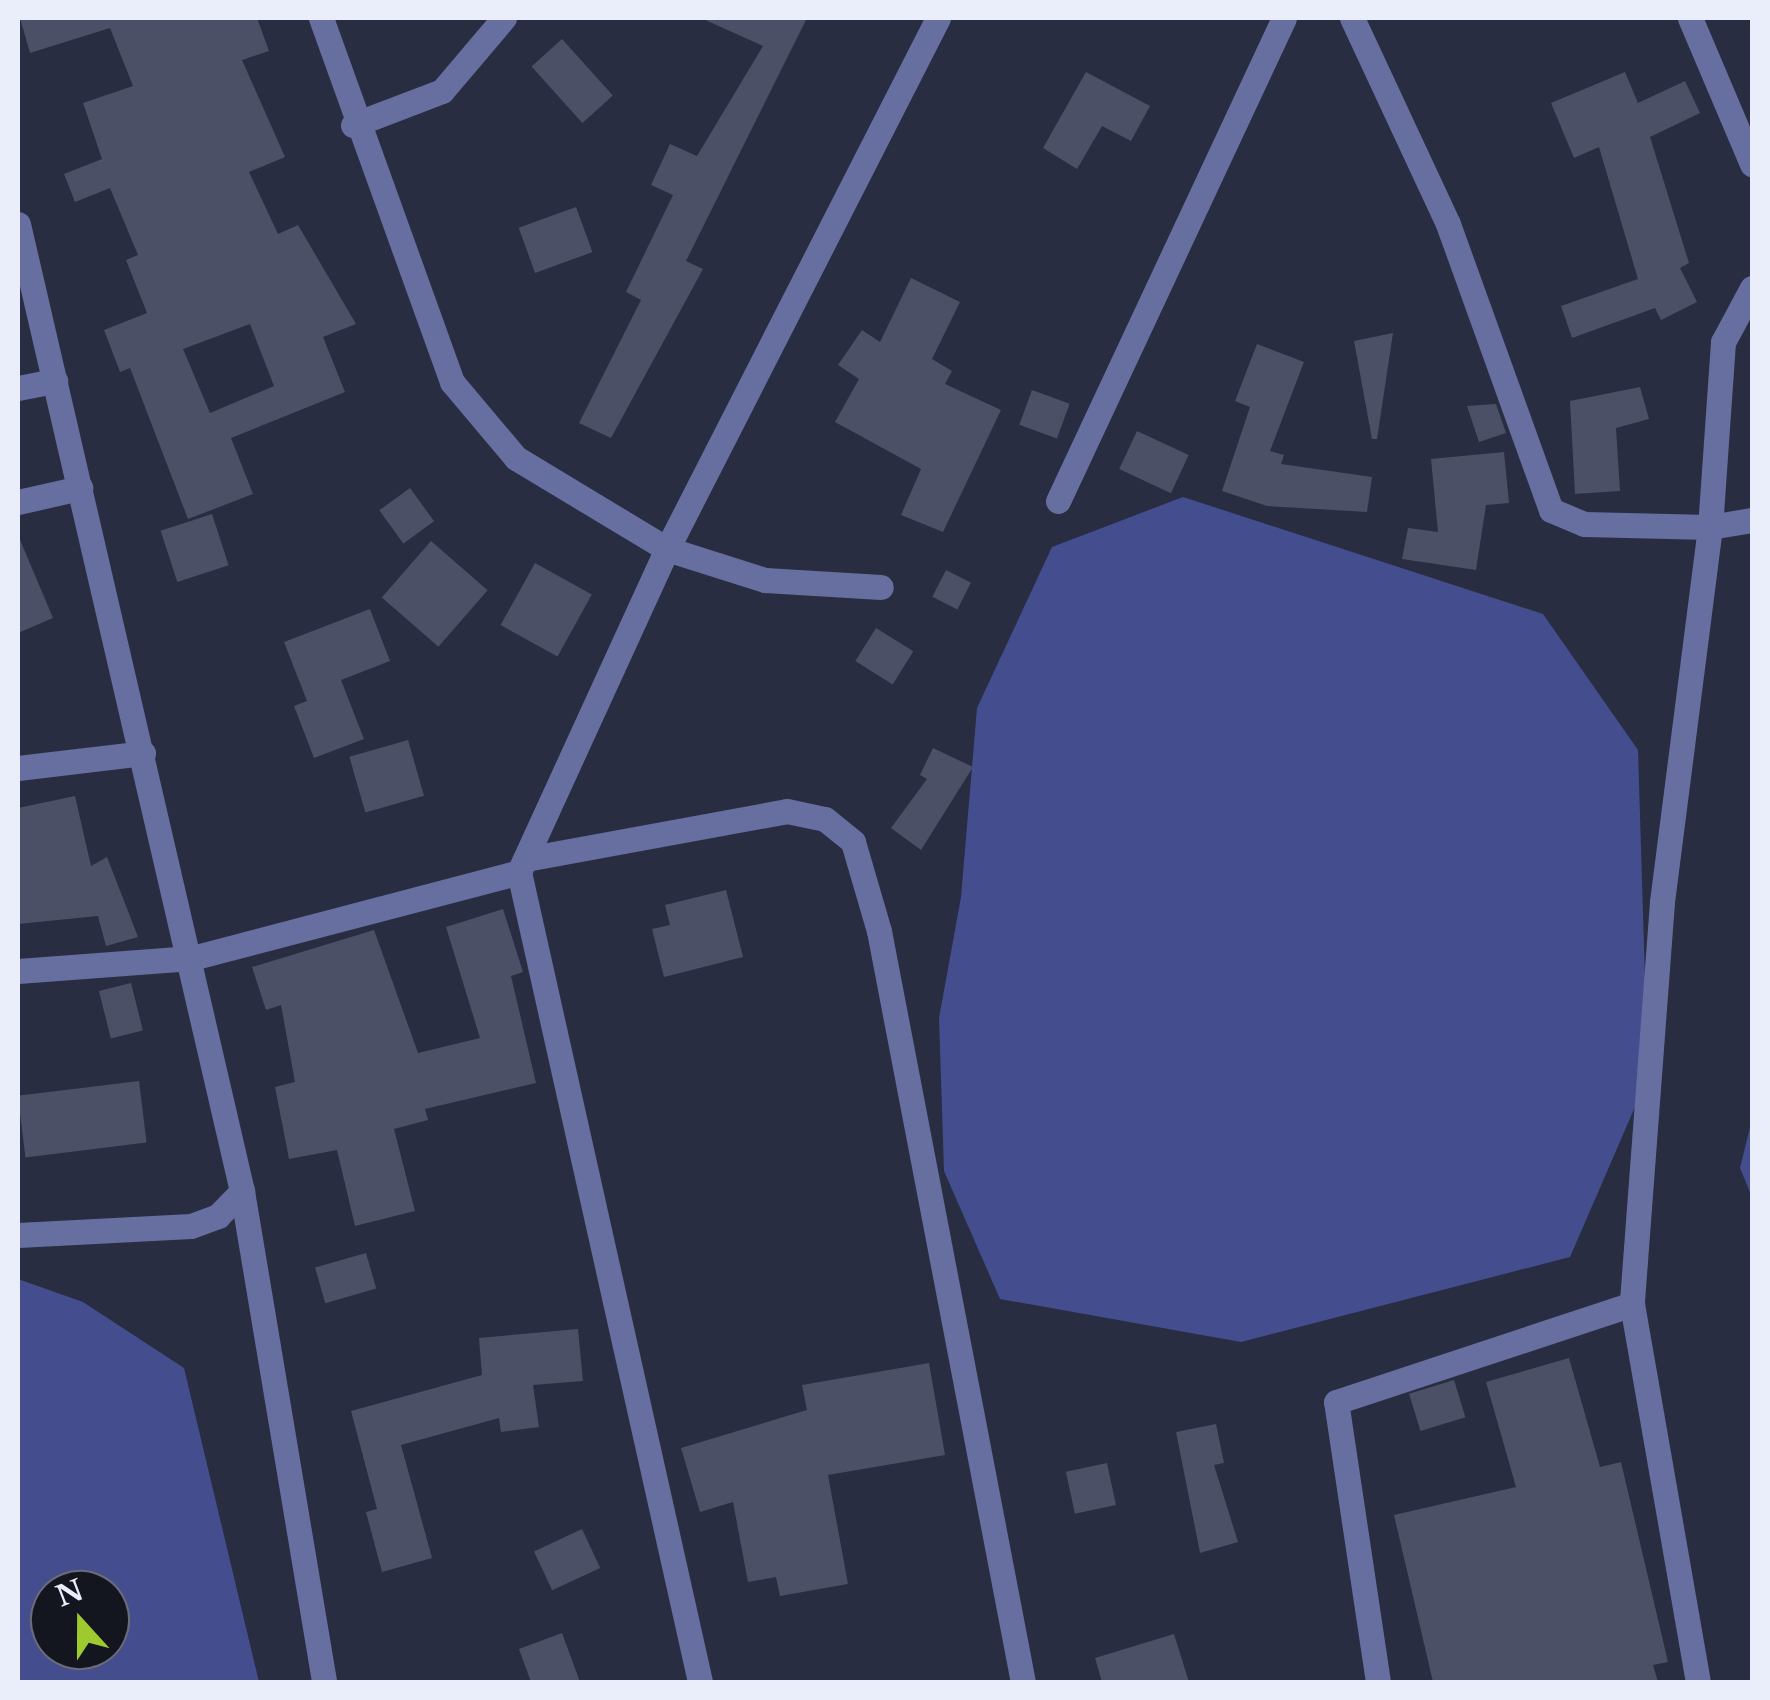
<!DOCTYPE html>
<style>
body{margin:0}
#map{position:relative;width:1770px;height:1700px;overflow:hidden;background:#282d41;font-family:"Libre Baskerville",serif}
div>[style]{position:absolute}
.green>*{inset:0;background:#444d8d}
.building>*{inset:0;background:#4b5066;transform-origin:0 0}
.street>*{height:25px;margin:-12.5px;padding:0 12.5px;transform-origin:12.5px;border-radius:12.5px;background:#666f9f}
span{translate:-50% -50%;white-space:nowrap;text-align:center;line-height:1.15;-webkit-text-stroke:8px #14161f;paint-order:stroke}
.frame{position:absolute;inset:0;border:20px solid #eaeefb;pointer-events:none}
.north{position:absolute;left:30px;top:1570px;width:100px;height:100px;box-sizing:border-box;background:#14161f;border:2px solid #6a6c77;border-radius:50%;rotate:339deg;font-size:28px;font-weight:700;line-height:40px;text-align:center;color:#eaeefb}
.north::after{content:'';display:block;margin:auto;width:35px;height:45px;background:#9eca2f;clip-path:polygon(50% 0,100% 100%,50% 72%,0 100%)}
</style>
<div id="map">
<div class="green">
<div style="clip-path:polygon(1183px 497px,1543px 614px,1638px 750px,1648px 1077px,1570px 1257px,1241px 1342px,1000px 1299px,944px 1171px,939px 1018px,961px 897px,977px 708px,1052px 547px)"></div>
<div style="clip-path:polygon(1752px 1119px,1752px 1197px,1740px 1168px)"></div>
<div style="clip-path:polygon(evenodd,18px 1279px,83px 1302px,184px 1368px,259px 1682px,18px 1682px,18px 1279px,50px 1590px,110px 1590px,110px 1650px,50px 1650px,50px 1590px)"></div>
</div>
<div class="building">
<div style="clip-path:polygon(evenodd,20px 18px,257px 18px,269px 51px,242px 60px,285px 157px,249px 172px,278px 234px,298px 225px,356px 324px,323px 337px,345px 392px,231px 438px,253px 494px,188px 519px,130px 368px,120px 372px,104px 330px,147px 313px,126px 260px,138px 255px,110px 188px,75px 202px,64px 174px,102px 159px,83px 103px,133px 86px,110px 28px,30px 53px,20px 18px,250px 324px,274px 386px,210px 413px,183px 349px,250px 324px)"></div>
<div style="clip-path:polygon(701px 18px,807px 18px,686px 261px,703px 269px,611px 438px,579px 423px,641px 300px,626px 292px,673px 195px,651px 185px,670px 144px,697px 156px,763px 46px)"></div>
<div style="left:562px;top:39px;width:76px;height:41px;rotate:48deg"></div>
<div style="clip-path:polygon(1086px 72px,1150px 106px,1131px 141px,1102px 126px,1077px 169px,1043px 148px)"></div>
<div style="clip-path:polygon(1625px 72px,1638px 103px,1685px 81px,1700px 113px,1650px 137px,1689px 263px,1680px 268px,1697px 302px,1661px 320px,1655px 308px,1572px 338px,1561px 306px,1638px 279px,1599px 147px,1574px 158px,1551px 103px)"></div>
<div style="left:576px;top:207px;width:48px;height:61px;rotate:70deg"></div>
<div style="clip-path:polygon(911px 278px,960px 302px,932px 359px,952px 371px,945px 384px,1001px 410px,943px 532px,901px 515px,921px 469px,835px 422px,859px 379px,838px 365px,862px 330px,880px 342px)"></div>
<div style="clip-path:polygon(1393px 333px,1377px 439px,1372px 439px,1354px 341px)"></div>
<div style="clip-path:polygon(1257px 344px,1304px 362px,1270px 451px,1284px 455px,1281px 464px,1372px 477px,1367px 512px,1267px 506px,1222px 491px,1250px 407px,1235px 401px)"></div>
<div style="clip-path:polygon(1640px 387px,1649px 419px,1616px 428px,1620px 491px,1575px 494px,1570px 401px)"></div>
<div style="left:1032px;top:390px;width:40px;height:37px;rotate:20deg"></div>
<div style="clip-path:polygon(1496px 404px,1506px 433px,1479px 442px,1467px 406px)"></div>
<div style="left:1137px;top:431px;width:57px;height:42px;rotate:25deg"></div>
<div style="clip-path:polygon(1504px 452px,1509px 503px,1486px 505px,1476px 570px,1402px 559px,1408px 528px,1438px 532px,1431px 459px)"></div>
<div style="left:410px;top:488px;width:41px;height:38px;rotate:54deg"></div>
<div style="left:212px;top:514px;width:54px;height:54px;rotate:72deg"></div>
<div style="clip-path:polygon(18px 535px,53px 618px,18px 633px)"></div>
<div style="left:431px;top:541px;width:75px;height:75px;rotate:41deg"></div>
<div style="left:535px;top:563px;width:65px;height:71px;rotate:29deg"></div>
<div style="left:946px;top:570px;width:28px;height:30px;rotate:27deg"></div>
<div style="clip-path:polygon(370px 609px,390px 661px,341px 680px,364px 739px,314px 758px,294px 706px,307px 701px,284px 642px)"></div>
<div style="left:876px;top:628px;width:44px;height:39px;rotate:32deg"></div>
<div style="left:408px;top:740px;width:58px;height:61px;rotate:74deg"></div>
<div style="clip-path:polygon(933px 748px,973px 767px,921px 850px,891px 828px,927px 779px,920px 775px)"></div>
<div style="clip-path:polygon(75px 796px,91px 866px,107px 857px,138px 937px,106px 946px,98px 916px,18px 924px,18px 808px)"></div>
<div style="clip-path:polygon(726px 890px,743px 957px,664px 977px,652px 929px,670px 925px,665px 905px)"></div>
<div style="clip-path:polygon(503px 909px,523px 972px,511px 976px,536px 1083px,425px 1109px,428px 1120px,394px 1129px,415px 1211px,355px 1226px,337px 1150px,289px 1159px,275px 1087px,295px 1082px,281px 1005px,266px 1010px,252px 967px,374px 930px,418px 1053px,480px 1038px,446px 927px)"></div>
<div style="left:131px;top:983px;width:49px;height:33px;rotate:76deg"></div>
<div style="left:139px;top:1081px;width:62px;height:122px;rotate:83deg"></div>
<div style="left:366px;top:1253px;width:37px;height:53px;rotate:74deg"></div>
<div style="clip-path:polygon(578px 1329px,583px 1381px,533px 1385px,539px 1427px,501px 1432px,499px 1418px,401px 1445px,432px 1558px,382px 1572px,366px 1512px,377px 1509px,351px 1411px,482px 1375px,479px 1338px)"></div>
<div style="clip-path:polygon(1569px 1358px,1600px 1467px,1621px 1462px,1668px 1662px,1653px 1665px,1658px 1682px,1433px 1682px,1394px 1515px,1516px 1487px,1486px 1382px)"></div>
<div style="clip-path:polygon(929px 1363px,945px 1455px,828px 1475px,848px 1584px,780px 1596px,776px 1577px,748px 1582px,733px 1502px,700px 1512px,681px 1448px,807px 1410px,802px 1385px)"></div>
<div style="left:1454px;top:1380px;width:39px;height:47px;rotate:73deg"></div>
<div style="clip-path:polygon(1216px 1424px,1224px 1463px,1214px 1465px,1238px 1542px,1200px 1553px,1176px 1432px)"></div>
<div style="left:1107px;top:1463px;width:43px;height:42px;rotate:78deg"></div>
<div style="left:582px;top:1529px;width:43px;height:53px;rotate:65deg"></div>
<div style="clip-path:polygon(562px 1633px,580px 1682px,531px 1682px,519px 1649px)"></div>
<div style="clip-path:polygon(1174px 1634px,1189px 1682px,1102px 1682px,1095px 1658px)"></div>
</div>
<div class="street">
<div style="left:321px;top:18px;width:387px;rotate:70.2deg"></div>
<div style="left:452px;top:382px;width:99px;rotate:49.9deg"></div>
<div style="left:516px;top:458px;width:176px;rotate:31.1deg"></div>
<div style="left:667px;top:549px;width:103px;rotate:17.6deg"></div>
<div style="left:765px;top:580px;width:116px;rotate:3.5deg"></div>
<div style="left:1352px;top:18px;width:227px;rotate:65deg"></div>
<div style="left:1448px;top:224px;width:304px;rotate:70.2deg"></div>
<div style="left:1551px;top:510px;width:36px;rotate:23deg"></div>
<div style="left:1584px;top:524px;width:126px;rotate:1.4deg"></div>
<div style="left:1710px;top:527px;width:378px;rotate:97.3deg"></div>
<div style="left:1662px;top:902px;width:403px;rotate:94.3deg"></div>
<div style="left:1632px;top:1304px;width:384px;rotate:80.1deg"></div>
<div style="left:1690px;top:18px;width:159px;rotate:67deg"></div>
<div style="left:353px;top:125px;width:95px;rotate:-20.9deg"></div>
<div style="left:442px;top:91px;width:96px;rotate:-49.7deg"></div>
<div style="left:18px;top:224px;width:993px;rotate:76.96deg"></div>
<div style="left:242px;top:1191px;width:498px;rotate:80.5deg"></div>
<div style="left:1752px;top:288px;width:61px;rotate:118.2deg"></div>
<div style="left:1723px;top:342px;width:185px;rotate:94deg"></div>
<div style="left:1710px;top:527px;width:43px;rotate:-9.5deg"></div>
<div style="left:18px;top:388px;width:38px;rotate:-11deg"></div>
<div style="left:1058px;top:501px;width:533px;rotate:-64.92deg"></div>
<div style="left:18px;top:502px;width:64px;rotate:-12.7deg"></div>
<div style="left:18px;top:768px;width:126px;rotate:-6.8deg"></div>
<div style="left:526px;top:859px;width:265px;rotate:-10.4deg"></div>
<div style="left:787px;top:811px;width:39px;rotate:12deg"></div>
<div style="left:825px;top:819px;width:36px;rotate:39deg"></div>
<div style="left:853px;top:842px;width:93px;rotate:73.7deg"></div>
<div style="left:879px;top:931px;width:765px;rotate:79.15deg"></div>
<div style="left:519px;top:872px;width:830px;rotate:77.4deg"></div>
<div style="left:18px;top:971px;width:174px;rotate:-4.3deg"></div>
<div style="left:192px;top:958px;width:338px;rotate:-14.7deg"></div>
<div style="left:519px;top:872px;width:355px;rotate:-65.4deg"></div>
<div style="left:667px;top:549px;width:596px;rotate:-62.96deg"></div>
<div style="left:18px;top:1235px;width:173px;rotate:-3deg"></div>
<div style="left:191px;top:1226px;width:29px;rotate:-20deg"></div>
<div style="left:218px;top:1216px;width:35px;rotate:-46deg"></div>
<div style="left:1378px;top:1682px;width:283px;rotate:-98.5deg"></div>
<div style="left:1336px;top:1402px;width:312px;rotate:-18.3deg"></div>
</div>
<div class="frame"></div>
<div class="north">N</div>
</div>
